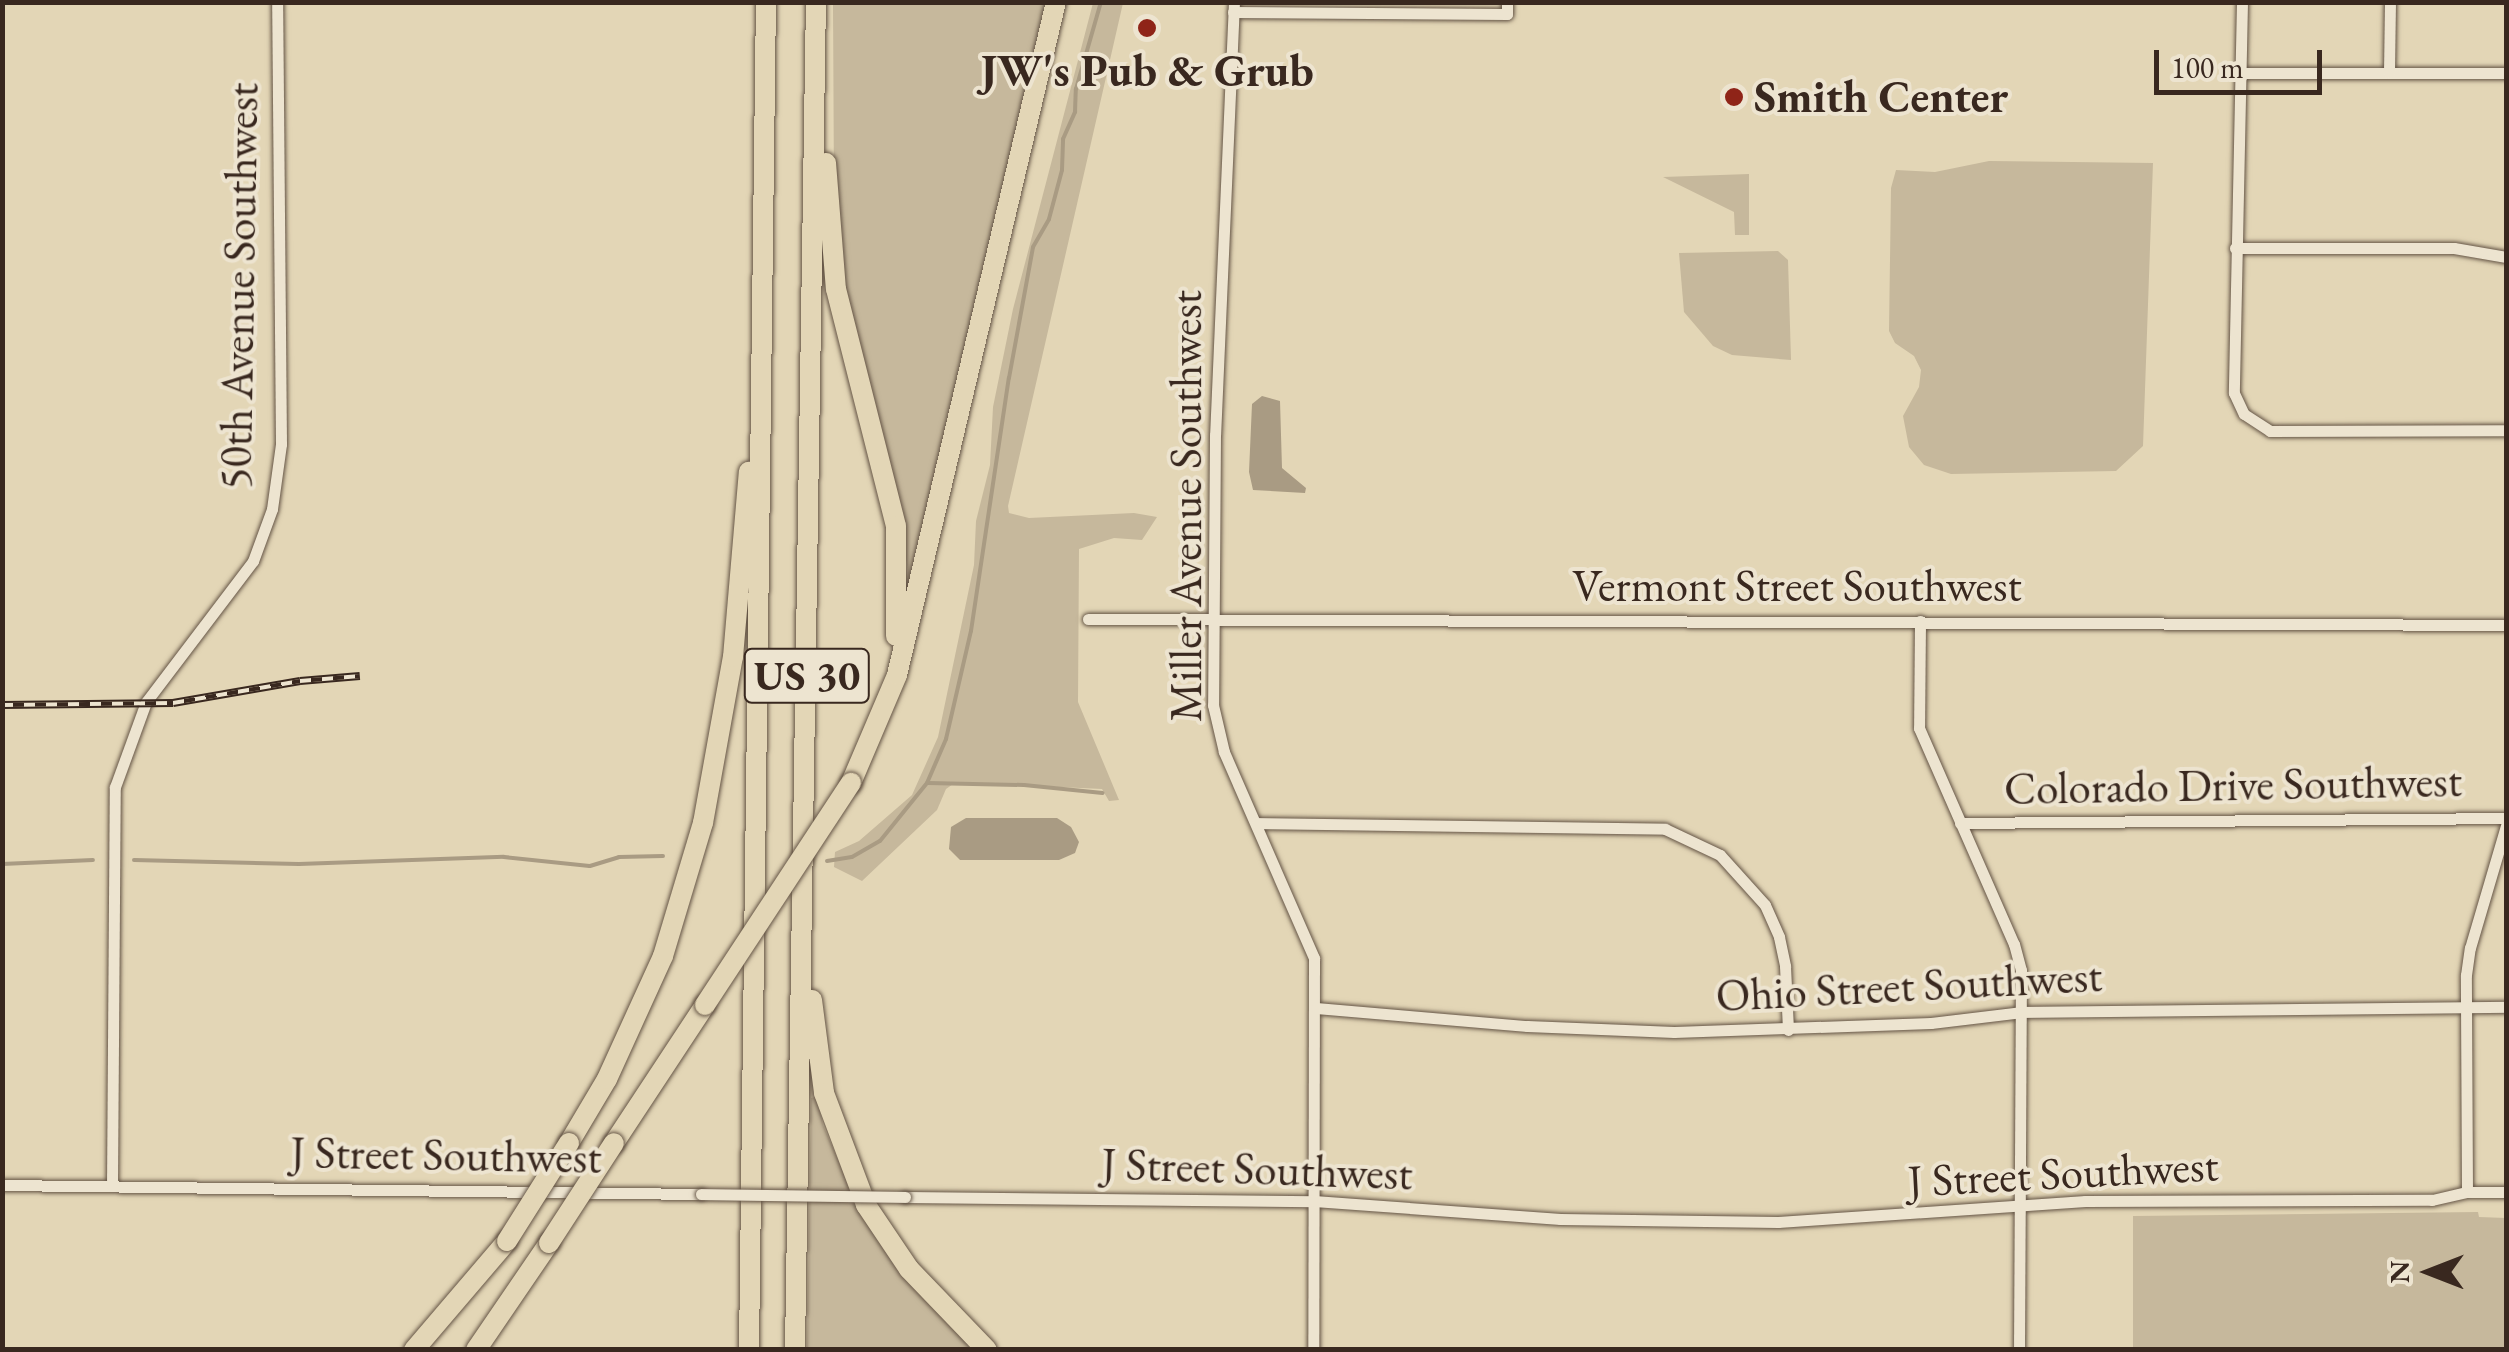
<!DOCTYPE html>
<style>
body{margin:0}
#map{position:relative;width:2509px;height:1352px;overflow:hidden;background:#e3d6b6;font-family:"EB Garamond",serif}
div>[style]{position:absolute}
.green>*{inset:0;background:#c6b89c}
.water>*{inset:0;background:#a99b83}
.stream>*{height:4px;margin:-2px;padding:0 2px;transform-origin:2px;border-radius:2px;background:#a99b83}
.roads{filter:drop-shadow(0 0 2px #645445) drop-shadow(0 0 2px #645445)}
.minor>*{height:11px;margin:-5.5px;padding:0 5.5px;transform-origin:5.5px;border-radius:5.5px;background:#ede4d0}
.motorway>*{height:20px;margin:-10px;padding:0 10px;transform-origin:10px;border-radius:10px;background:#e3d6b6}
.rail>*{height:8px;margin-top:-4px;transform-origin:0;background:repeating-linear-gradient(90deg,#ede4d0 0 11px,#39281f 0 22px);box-sizing:border-box;border-block:2px solid #39281f}
.bridges{filter:drop-shadow(0 0 2px #645445) drop-shadow(0 0 2px #645445)}
.minor-bridge>*{height:11px;margin:-5.5px;padding:0 5.5px;transform-origin:5.5px;border-radius:5.5px;background:#ede4d0}
.motorway-bridge>*{height:20px;margin:-10px;padding:0 10px;transform-origin:10px;border-radius:10px;background:#e3d6b6}
.dots>*{width:28px;height:28px;translate:-50% -50%;box-sizing:border-box;border:5px solid #ede4d0;border-radius:50%}
span{translate:-50% -50%;white-space:nowrap;text-align:center;line-height:1.15;-webkit-text-stroke:8px #ede4d0;paint-order:stroke}
.shield-label span{padding:2px 8px;background:#ede4d0;border:2px solid;border-radius:8px;-webkit-text-stroke-width:0}
.shield-label{font-size:42px;color:#39281f;font-weight:700}
.poi-label{font-size:45px;color:#39281f;font-weight:700}
.left{translate:0 -50%;text-align:left}
.street-label{font-size:45px;color:#39281f}
.frame{position:absolute;inset:0;border:5px solid #39281f;pointer-events:none}
.north{position:absolute;left:2379px;top:1222px;width:100px;height:100px;-webkit-text-stroke:8px #ede4d0;paint-order:stroke;rotate:270deg;font-size:28px;font-weight:700;line-height:40px;text-align:center;color:#39281f}
.north::after{content:'';display:block;margin:auto;width:35px;height:45px;background:#39281f;clip-path:polygon(50% 0,100% 100%,50% 72%,0 100%)}
.scale{position:absolute;left:2154px;top:50px;width:168px;height:45px;box-sizing:border-box;border:5px solid #39281f;border-top:0;padding-left:12px;font-size:30px;line-height:35px;white-space:nowrap;color:#39281f;-webkit-text-stroke:8px #ede4d0;paint-order:stroke}
</style>
<div id="map">
<div class="green">
<div style="clip-path:polygon(833px 3px,1047px 3px,909px 581px,900px 510px,849px 315px,834px 195px)"></div>
<div style="clip-path:polygon(1093px 3px,1123px 3px,1008px 506px,1009px 513px,1029px 518px,1134px 513px,1157px 517px,1142px 540px,1114px 538px,1079px 549px,1078px 702px,1119px 800px,1109px 801px,1102px 789px,956px 782px,946px 789px,937px 810px,862px 881px,834px 867px,835px 852px,859px 841px,912px 795px,938px 737px,974px 565px,976px 521px,990px 465px,993px 407px,1013px 309px)"></div>
<div style="clip-path:polygon(1989px 161px,2153px 163px,2143px 446px,2116px 471px,1951px 474px,1924px 465px,1909px 447px,1903px 416px,1919px 387px,1921px 370px,1914px 356px,1895px 343px,1889px 331px,1891px 188px,1896px 170px,1935px 172px)"></div>
<div style="clip-path:polygon(1749px 174px,1749px 235px,1735px 235px,1734px 212px,1663px 177px)"></div>
<div style="clip-path:polygon(1778px 251px,1788px 260px,1791px 360px,1732px 355px,1713px 346px,1684px 312px,1679px 253px)"></div>
<div style="clip-path:polygon(817px 1097px,823px 1125px,860px 1211px,976px 1349px,807px 1350px,811px 1098px)"></div>
<div style="clip-path:polygon(2478px 1212px,2479px 1217px,2506px 1218px,2506px 1349px,2133px 1349px,2133px 1216px)"></div>
</div>
<div class="water">
<div style="clip-path:polygon(1262px 396px,1280px 401px,1282px 468px,1306px 488px,1305px 493px,1253px 490px,1249px 472px,1252px 404px)"></div>
<div style="clip-path:polygon(966px 818px,1057px 818px,1071px 827px,1079px 842px,1075px 853px,1059px 860px,960px 860px,949px 849px,951px 827px)"></div>
</div>
<div class="stream">
<div style="left:928px;top:783px;width:96px;rotate:1.2deg"></div>
<div style="left:1024px;top:785px;width:79px;rotate:5.8deg"></div>
<div style="left:134px;top:860px;width:165px;rotate:1.4deg"></div>
<div style="left:299px;top:864px;width:205px;rotate:-2deg"></div>
<div style="left:504px;top:857px;width:86px;rotate:6deg"></div>
<div style="left:590px;top:866px;width:30px;rotate:-17deg"></div>
<div style="left:619px;top:857px;width:44px;rotate:-1.3deg"></div>
<div style="left:827px;top:861px;width:25px;rotate:-9deg"></div>
<div style="left:852px;top:857px;width:32px;rotate:-30deg"></div>
<div style="left:880px;top:841px;width:75px;rotate:-51deg"></div>
<div style="left:927px;top:783px;width:48px;rotate:-66.6deg"></div>
<div style="left:946px;top:739px;width:111px;rotate:-77deg"></div>
<div style="left:971px;top:631px;width:256px;rotate:-81.5deg"></div>
<div style="left:1009px;top:378px;width:133px;rotate:-79.6deg"></div>
<div style="left:1033px;top:247px;width:32px;rotate:-60deg"></div>
<div style="left:1049px;top:219px;width:51px;rotate:-75.1deg"></div>
<div style="left:1062px;top:170px;width:31px;rotate:-88deg"></div>
<div style="left:1063px;top:139px;width:30px;rotate:-66deg"></div>
<div style="left:1075px;top:112px;width:23px;rotate:-88deg"></div>
<div style="left:1076px;top:89px;width:91px;rotate:-74deg"></div>
<div style="left:2px;top:864px;width:91px;rotate:-2.5deg"></div>
</div>
<div class="roads">
<div class="minor">
<div style="left:1234px;top:2px;width:433px;rotate:92.5deg"></div>
<div style="left:1215px;top:435px;width:270px;rotate:90.4deg"></div>
<div style="left:1213px;top:705px;width:48px;rotate:76.8deg"></div>
<div style="left:1224px;top:752px;width:225px;rotate:66.4deg"></div>
<div style="left:1314px;top:958px;width:392px;rotate:90.1deg"></div>
<div style="left:2242px;top:2px;width:391px;rotate:91.2deg"></div>
<div style="left:2234px;top:393px;width:23px;rotate:65deg"></div>
<div style="left:2244px;top:414px;width:31px;rotate:33deg"></div>
<div style="left:2270px;top:431px;width:236px;rotate:-0.2deg"></div>
<div style="left:1233px;top:12px;width:274px;rotate:0.4deg"></div>
<div style="left:1507px;top:14px;width:12px;rotate:-90deg"></div>
<div style="left:2240px;top:73px;width:266px"></div>
<div style="left:2389px;top:73px;width:71px;rotate:-89.2deg"></div>
<div style="left:2235px;top:248px;width:219px"></div>
<div style="left:2454px;top:248px;width:53px;rotate:9.8deg"></div>
<div style="left:1088px;top:619px;width:1418px;rotate:0.24deg"></div>
<div style="left:1920px;top:621px;width:107px;rotate:90.5deg"></div>
<div style="left:1919px;top:728px;width:236px;rotate:66.3deg"></div>
<div style="left:2014px;top:944px;width:27px;rotate:75deg"></div>
<div style="left:2021px;top:970px;width:380px;rotate:90.3deg"></div>
<div style="left:1257px;top:823px;width:408px;rotate:0.8deg"></div>
<div style="left:1665px;top:829px;width:61px;rotate:25.3deg"></div>
<div style="left:1720px;top:855px;width:67px;rotate:48deg"></div>
<div style="left:1765px;top:905px;width:35px;rotate:66deg"></div>
<div style="left:1779px;top:937px;width:30px;rotate:78deg"></div>
<div style="left:1785px;top:966px;width:64px;rotate:87.3deg"></div>
<div style="left:1960px;top:823px;width:546px;rotate:-0.52deg"></div>
<div style="left:1316px;top:1008px;width:212px;rotate:4.9deg"></div>
<div style="left:1527px;top:1026px;width:147px;rotate:2.3deg"></div>
<div style="left:1674px;top:1032px;width:257px;rotate:-2deg"></div>
<div style="left:1931px;top:1023px;width:92px;rotate:-6.9deg"></div>
<div style="left:2022px;top:1012px;width:484px;rotate:-0.6deg"></div>
<div style="left:2px;top:1185px;width:699px;rotate:0.74deg"></div>
<div style="left:112px;top:1186px;width:399px;rotate:-89.6deg"></div>
<div style="left:115px;top:787px;width:90px;rotate:-70deg"></div>
<div style="left:146px;top:702px;width:177px;rotate:-52.8deg"></div>
<div style="left:253px;top:561px;width:55px;rotate:-69.9deg"></div>
<div style="left:272px;top:509px;width:66px;rotate:-82.1deg"></div>
<div style="left:281px;top:444px;width:442px;rotate:-90.5deg"></div>
<div style="left:2467px;top:1192px;width:217px;rotate:-90.3deg"></div>
<div style="left:2466px;top:975px;width:27px;rotate:-82deg"></div>
<div style="left:2470px;top:948px;width:127px;rotate:-73.6deg"></div>
<div style="left:905px;top:1197px;width:409px;rotate:0.6deg"></div>
<div style="left:1314px;top:1201px;width:247px;rotate:4.2deg"></div>
<div style="left:1560px;top:1219px;width:218px;rotate:0.8deg"></div>
<div style="left:1778px;top:1222px;width:308px;rotate:-3.9deg"></div>
<div style="left:2085px;top:1201px;width:347px;rotate:-0.2deg"></div>
<div style="left:2432px;top:1200px;width:36px;rotate:-13deg"></div>
<div style="left:2467px;top:1192px;width:39px"></div>
</div>
<div class="motorway">
<div style="left:826px;top:163px;width:126px;rotate:85.5deg"></div>
<div style="left:836px;top:289px;width:244px;rotate:75.8deg"></div>
<div style="left:896px;top:526px;width:110px;rotate:90deg"></div>
<div style="left:851px;top:783px;width:117px;rotate:-66.9deg"></div>
<div style="left:897px;top:675px;width:692px;rotate:-76.71deg"></div>
<div style="left:812px;top:1000px;width:94px;rotate:82.6deg"></div>
<div style="left:824px;top:1093px;width:120px;rotate:69.4deg"></div>
<div style="left:866px;top:1205px;width:77px;rotate:56.1deg"></div>
<div style="left:909px;top:1269px;width:112px;rotate:46.1deg"></div>
<div style="left:569px;top:1143px;width:74px;rotate:-59.3deg"></div>
<div style="left:607px;top:1079px;width:135px;rotate:-65.5deg"></div>
<div style="left:663px;top:956px;width:139px;rotate:-73.3deg"></div>
<div style="left:703px;top:823px;width:169px;rotate:-79.8deg"></div>
<div style="left:733px;top:657px;width:186px;rotate:-85.1deg"></div>
<div style="left:614px;top:1143px;width:165px;rotate:-56.6deg"></div>
<div style="left:414px;top:1350px;width:143px;rotate:-49.5deg"></div>
<div style="left:476px;top:1350px;width:130px;rotate:-55.7deg"></div>
<div style="left:749px;top:1350px;width:1348px;rotate:-89.28deg"></div>
<div style="left:795px;top:1350px;width:1348px;rotate:-89.11deg"></div>
</div>
</div>
<div class="rail">
<div style="left:2px;top:705px;width:171px;rotate:-0.7deg"></div>
<div style="left:173px;top:703px;width:129px;rotate:-9.8deg"></div>
<div style="left:300px;top:681px;width:60px;rotate:-4.8deg"></div>
</div>
<div class="bridges">
<div class="minor-bridge">
<div style="left:701px;top:1194px;width:204px;rotate:0.8deg"></div>
</div>
<div class="motorway-bridge">
<div style="left:705px;top:1005px;width:266px;rotate:-56.7deg"></div>
<div style="left:507px;top:1241px;width:116px;rotate:-57.7deg"></div>
<div style="left:549px;top:1243px;width:119px;rotate:-57deg"></div>
</div>
</div>
<div class="dots">
<div style="left:1147px;top:28px;background:#8f2418"></div>
<div style="left:1734px;top:97px;background:#8f2418"></div>
</div>
<div class="shield-label">
<span style="left:807px;top:676px">US 30</span>
</div>
<div class="poi-label">
<span style="left:1147px;top:71px">JW's Pub &amp; Grub</span>
<span class="left" style="left:1754px;top:97px">Smith Center</span>
</div>
<div class="street-label">
<span style="left:239px;top:286px;rotate:-89deg">50th Avenue Southwest</span>
<span style="left:1186px;top:506px;rotate:-90deg">Miller Avenue Southwest</span>
<span style="left:1797px;top:586px">Vermont Street Southwest</span>
<span style="left:2233px;top:785px;rotate:-1deg">Colorado Drive Southwest</span>
<span style="left:1909px;top:986px;rotate:-3deg">Ohio Street Southwest</span>
<span style="left:446px;top:1155px;rotate:1deg">J Street Southwest</span>
<span style="left:1257px;top:1169px;rotate:2deg">J Street Southwest</span>
<span style="left:2063px;top:1173px;rotate:-3deg">J Street Southwest</span>
</div>
<div class="frame"></div>
<div class="north">N</div>
<div class="scale">100 m</div>
</div>
